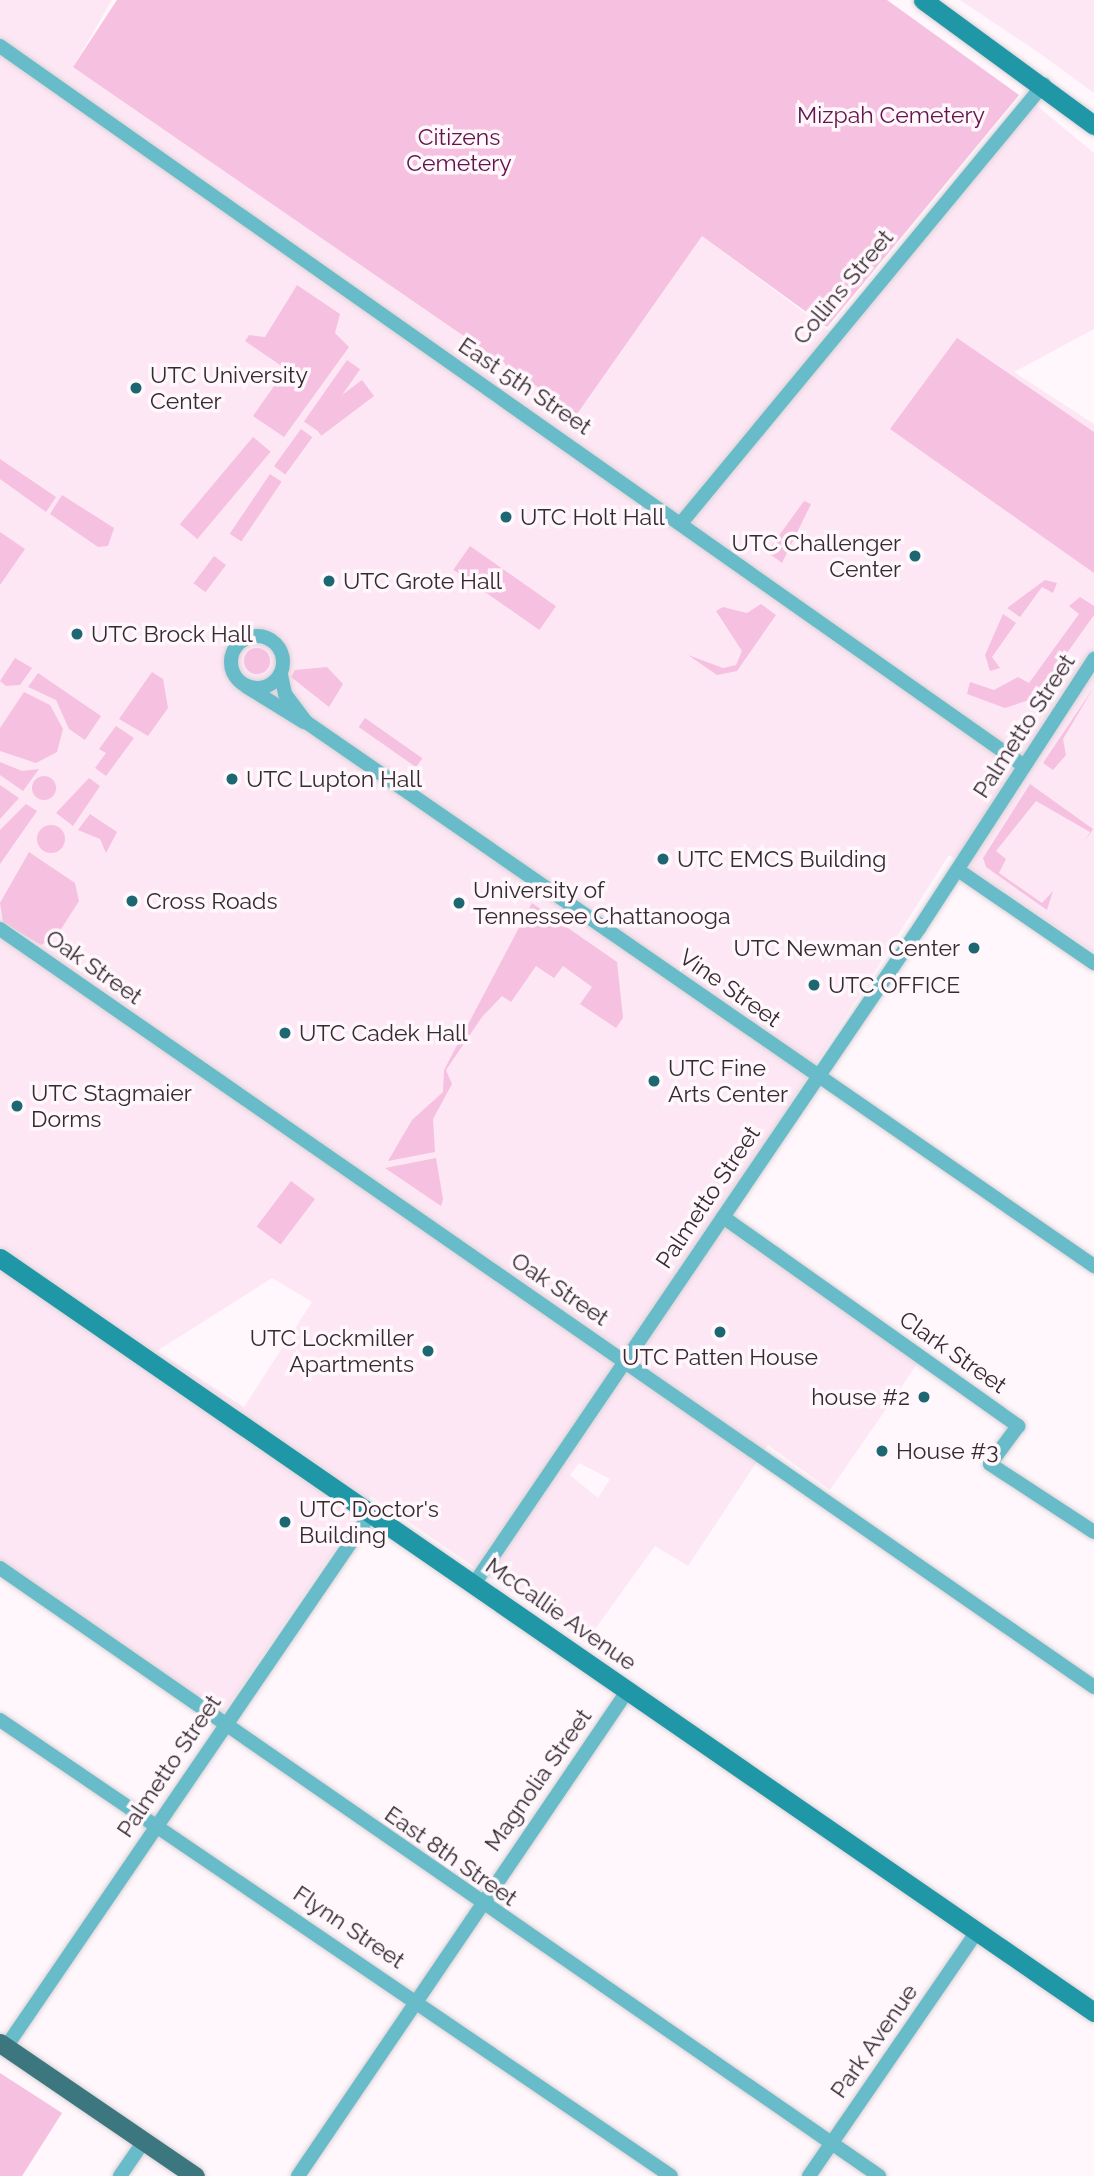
<!DOCTYPE html>
<style>
body{margin:0}
#map{position:relative;width:1094px;height:2176px;overflow:hidden;background:#fff7fb;font-family:Raleway,sans-serif}
div>[style]{position:absolute}
.built>*{inset:0;background:#fde7f4}
.green>*{inset:0;background:#f6c0e0;transform-origin:0 0}
.round{border-radius:50%}
.roads{filter:drop-shadow(0 0 2px #dad2d6) drop-shadow(0 0 2px #dad2d6)}
.minor>*{height:14px;margin:-7px;padding:0 7px;transform-origin:7px;border-radius:7px;background:#68bbc8}
.minor>.ring{margin:-7px;padding:0;box-sizing:content-box;background:none;border:14px solid #68bbc8;border-radius:50%}
.secondary>*{height:19px;margin:-9.5px;padding:0 9.5px;transform-origin:9.5px;border-radius:9.5px;background:#1f97a7}
.primary>*{height:19px;margin:-9.5px;padding:0 9.5px;transform-origin:9.5px;border-radius:9.5px;background:#3c7780}
.dots>*{width:19px;height:19px;translate:-50% -50%;box-sizing:border-box;border:4px solid #fff7fb;border-radius:50%}
span{translate:-50% -50%;white-space:nowrap;text-align:center;line-height:1.15;-webkit-text-stroke:7px #fff7fb;paint-order:stroke}
.park-label{font-size:23px;color:#61144a}
.street-label{font-size:23px;color:#332b2f}
.poi-label{font-size:23px;color:#332b2f}
.left{translate:0 -50%;text-align:left}
.right{translate:-100% -50%;text-align:right}
</style>
<div id="map">
<div class="built">
<div style="clip-path:polygon(evenodd,0 0,112px 0,73px 67px,702px 236px,833px 334px,1030px 100px,1094px 153px,1094px 329px,1014px 372px,1094px 424px,1094px 952px,949px 855px,715px 1221px,920px 1360px,830px 1490px,768px 1445px,688px 1566px,655px 1546px,585px 1643px,371px 1496px,223px 1713px,0 1560px,0 0,272px 1278px,312px 1302px,244px 1407px,157px 1351px,272px 1278px,0 0,579px 1463px,610px 1479px,598px 1498px,570px 1475px,579px 1463px)"></div>
<div style="clip-path:polygon(960px 0,1094px 0,1094px 93px,1042px 55px)"></div>
</div>
<div class="green">
<div style="clip-path:polygon(117px 0,887px 0,1019px 95px,827px 327px,702px 236px,577px 414px,73px 67px)"></div>
<div style="clip-path:polygon(297px 285px,340px 314px,335px 333px,349px 347px,284px 437px,253px 416px,286px 369px,245px 341px,249px 335px,265px 337px)"></div>
<div style="clip-path:polygon(957px 338px,1094px 432px,1094px 573px,890px 429px)"></div>
<div style="left:347px;top:360px;width:16px;height:75px;rotate:35deg"></div>
<div style="left:362px;top:380px;width:20px;height:66px;rotate:53deg"></div>
<div style="left:301px;top:429px;width:14px;height:46px;rotate:36deg"></div>
<div style="left:253px;top:437px;width:23px;height:114px;rotate:40deg"></div>
<div style="clip-path:polygon(0 459px,56px 497px,46px 512px,0 479px)"></div>
<div style="left:270px;top:474px;width:14px;height:72px;rotate:34deg"></div>
<div style="clip-path:polygon(62px 495px,114px 528px,108px 546px,98px 547px,50px 514px)"></div>
<div style="clip-path:polygon(804px 501px,811px 504px,782px 563px,767px 552px)"></div>
<div style="clip-path:polygon(0 532px,25px 549px,0 585px)"></div>
<div style="left:470px;top:546px;width:105px;height:29px;rotate:35deg"></div>
<div style="left:214px;top:556px;width:15px;height:34px;rotate:37deg"></div>
<div style="clip-path:polygon(1045px 580px,1057px 583px,1053px 593px,1042px 587px,1020px 617px,1007px 608px)"></div>
<div style="clip-path:polygon(1080px 597px,1094px 606px,1094px 615px,1035px 698px,1005px 708px,967px 694px,970px 682px,994px 690px,1018px 677px,1029px 683px,1079px 614px,1069px 606px)"></div>
<div style="clip-path:polygon(761px 604px,776px 615px,737px 671px,717px 675px,688px 655px,723px 668px,736px 665px,742px 651px,716px 611px,723px 607px,747px 613px)"></div>
<div style="clip-path:polygon(1003px 614px,1016px 623px,992px 657px,1000px 668px,990px 671px,985px 655px)"></div>
<div class="round" style="left:244px;top:648px;width:26px;height:26px"></div>
<div style="clip-path:polygon(15px 658px,32px 668px,20px 685px,6px 686px,0 681px)"></div>
<div style="clip-path:polygon(327px 667px,343px 684px,329px 707px,291px 677px,295px 670px)"></div>
<div style="clip-path:polygon(152px 672px,163px 679px,168px 708px,148px 736px,119px 719px)"></div>
<div style="clip-path:polygon(38px 673px,101px 716px,85px 740px,69px 729px,56px 700px,28px 687px)"></div>
<div style="clip-path:polygon(1094px 687px,1063px 739px,1066px 755px,1053px 770px,1043px 763px)"></div>
<div style="clip-path:polygon(24px 692px,50px 705px,63px 729px,57px 752px,36px 763px,0 751px,0 728px)"></div>
<div style="left:365px;top:718px;width:70px;height:11px;rotate:35deg"></div>
<div style="clip-path:polygon(116px 726px,134px 738px,106px 776px,95px 768px,106px 753px,99px 749px)"></div>
<div style="clip-path:polygon(0 762px,22px 771px,39px 769px,23px 791px,0 775px)"></div>
<div class="round" style="left:32px;top:776px;width:24px;height:24px"></div>
<div style="clip-path:polygon(89px 778px,100px 786px,73px 826px,56px 813px)"></div>
<div style="clip-path:polygon(1030px 784px,1093px 829px,1085px 841px,1090px 832px,1036px 801px,996px 851px,1006px 859px,999px 873px,1042px 903px,1053px 891px,1047px 910px,986px 867px,983px 858px)"></div>
<div style="clip-path:polygon(0 785px,19px 798px,0 819px)"></div>
<div style="clip-path:polygon(26px 804px,37px 811px,0 864px,0 830px)"></div>
<div style="clip-path:polygon(90px 814px,117px 832px,106px 853px,100px 839px,78px 830px)"></div>
<div class="round" style="left:37px;top:825px;width:28px;height:28px"></div>
<div style="clip-path:polygon(29px 852px,75px 883px,79px 901px,56px 937px,41px 945px,3px 922px,0 903px)"></div>
<div style="clip-path:polygon(532px 903px,617px 962px,623px 1018px,616px 1028px,580px 1004px,592px 987px,563px 966px,554px 978px,536px 966px,511px 1002px,502px 996px,482px 1017px,446px 1070px,452px 1084px,433px 1119px,435px 1152px,388px 1161px,412px 1120px,443px 1092px,444px 1070px)"></div>
<div style="clip-path:polygon(436px 1158px,443px 1199px,441px 1206px,385px 1168px)"></div>
<div style="left:291px;top:1181px;width:30px;height:57px;rotate:37deg"></div>
<div style="clip-path:polygon(0 2073px,62px 2113px,22px 2176px,0 2176px)"></div>
</div>
<div class="roads">
<div class="minor">
<div style="left:0;top:46px;width:1252px;rotate:35.11deg"></div>
<div style="left:682px;top:522px;width:568px;rotate:-50.43deg"></div>
<div class="ring" style="left:231px;top:636px;width:38px;height:38px"></div>
<div style="left:281px;top:675px;width:19px;rotate:78deg"></div>
<div style="left:285px;top:694px;width:35px;rotate:53deg"></div>
<div style="left:306px;top:722px;width:958px;rotate:34.62deg"></div>
<div style="left:247px;top:687px;width:67px;rotate:31.6deg"></div>
<div style="left:958px;top:870px;width:165px;rotate:34.4deg"></div>
<div style="left:0;top:929px;width:1331px;rotate:34.72deg"></div>
<div style="left:723px;top:1217px;width:362px;rotate:35.3deg"></div>
<div style="left:1018px;top:1426px;width:47px;rotate:126.4deg"></div>
<div style="left:990px;top:1464px;width:124px;rotate:33.2deg"></div>
<div style="left:0;top:1568px;width:1069px;rotate:34.67deg"></div>
<div style="left:474px;top:1584px;width:794px;rotate:-55.83deg"></div>
<div style="left:920px;top:927px;width:320px;rotate:-57deg"></div>
<div style="left:0;top:1720px;width:811px;rotate:34.2deg"></div>
<div style="left:6px;top:2047px;width:647px;rotate:-55.65deg"></div>
<div style="left:120px;top:2176px;width:42px;rotate:-55.6deg"></div>
<div style="left:298px;top:2176px;width:587px;rotate:-55.82deg"></div>
<div style="left:809px;top:2176px;width:296px;rotate:-55.5deg"></div>
</div>
<div class="secondary">
<div style="left:923px;top:0;width:212px;rotate:36.2deg"></div>
<div style="left:0;top:1258px;width:1329px;rotate:34.58deg"></div>
</div>
<div class="primary">
<div style="left:0;top:2043px;width:236px;rotate:34.3deg"></div>
</div>
</div>
<div class="dots">
<div style="left:136px;top:388px;background:#1d6772"></div>
<div style="left:506px;top:517px;background:#1d6772"></div>
<div style="left:915px;top:556px;background:#1d6772"></div>
<div style="left:329px;top:581px;background:#1d6772"></div>
<div style="left:77px;top:634px;background:#1d6772"></div>
<div style="left:232px;top:779px;background:#1d6772"></div>
<div style="left:663px;top:859px;background:#1d6772"></div>
<div style="left:132px;top:901px;background:#1d6772"></div>
<div style="left:459px;top:903px;background:#1d6772"></div>
<div style="left:974px;top:948px;background:#1d6772"></div>
<div style="left:814px;top:985px;background:#1d6772"></div>
<div style="left:285px;top:1033px;background:#1d6772"></div>
<div style="left:654px;top:1081px;background:#1d6772"></div>
<div style="left:17px;top:1106px;background:#1d6772"></div>
<div style="left:720px;top:1332px;background:#1d6772"></div>
<div style="left:428px;top:1351px;background:#1d6772"></div>
<div style="left:924px;top:1397px;background:#1d6772"></div>
<div style="left:882px;top:1451px;background:#1d6772"></div>
<div style="left:285px;top:1522px;background:#1d6772"></div>
</div>
<div class="park-label">
<span style="left:891px;top:115px">Mizpah Cemetery</span>
<span style="left:459px;top:150px">Citizens<br>Cemetery</span>
</div>
<div class="street-label">
<span style="left:843px;top:287px;rotate:-50deg">Collins Street</span>
<span style="left:525px;top:386px;rotate:34deg">East 5th Street</span>
<span style="left:1024px;top:726px;rotate:-57deg">Palmetto Street</span>
<span style="left:94px;top:967px;rotate:35deg">Oak Street</span>
<span style="left:730px;top:988px;rotate:35deg">Vine Street</span>
<span style="left:708px;top:1197px;rotate:-56deg">Palmetto Street</span>
<span style="left:560px;top:1289px;rotate:34deg">Oak Street</span>
<span style="left:953px;top:1352px;rotate:35deg">Clark Street</span>
<span style="left:561px;top:1614px;rotate:35deg">McCallie Avenue</span>
<span style="left:169px;top:1766px;rotate:-56deg">Palmetto Street</span>
<span style="left:538px;top:1780px;rotate:-55deg">Magnolia Street</span>
<span style="left:451px;top:1856px;rotate:35deg">East 8th Street</span>
<span style="left:349px;top:1927px;rotate:34deg">Flynn Street</span>
<span style="left:874px;top:2041px;rotate:-55deg">Park Avenue</span>
</div>
<div class="poi-label">
<span class="left" style="left:150px;top:388px">UTC University<br>Center</span>
<span class="left" style="left:520px;top:517px">UTC Holt Hall</span>
<span class="right" style="left:901px;top:556px">UTC Challenger<br>Center</span>
<span class="left" style="left:343px;top:581px">UTC Grote Hall</span>
<span class="left" style="left:91px;top:634px">UTC Brock Hall</span>
<span class="left" style="left:246px;top:779px">UTC Lupton Hall</span>
<span class="left" style="left:677px;top:859px">UTC EMCS Building</span>
<span class="left" style="left:473px;top:903px">University of<br>Tennessee Chattanooga</span>
<span class="left" style="left:146px;top:901px">Cross Roads</span>
<span class="right" style="left:960px;top:948px">UTC Newman Center</span>
<span class="left" style="left:828px;top:985px">UTC OFFICE</span>
<span class="left" style="left:299px;top:1033px">UTC Cadek Hall</span>
<span class="left" style="left:668px;top:1081px">UTC Fine<br>Arts Center</span>
<span class="left" style="left:31px;top:1106px">UTC Stagmaier<br>Dorms</span>
<span class="right" style="left:414px;top:1351px">UTC Lockmiller<br>Apartments</span>
<span style="left:720px;top:1357px">UTC Patten House</span>
<span class="right" style="left:910px;top:1397px">house #2</span>
<span class="left" style="left:896px;top:1451px">House #3</span>
<span class="left" style="left:299px;top:1522px">UTC Doctor's<br>Building</span>
</div>
</div>
